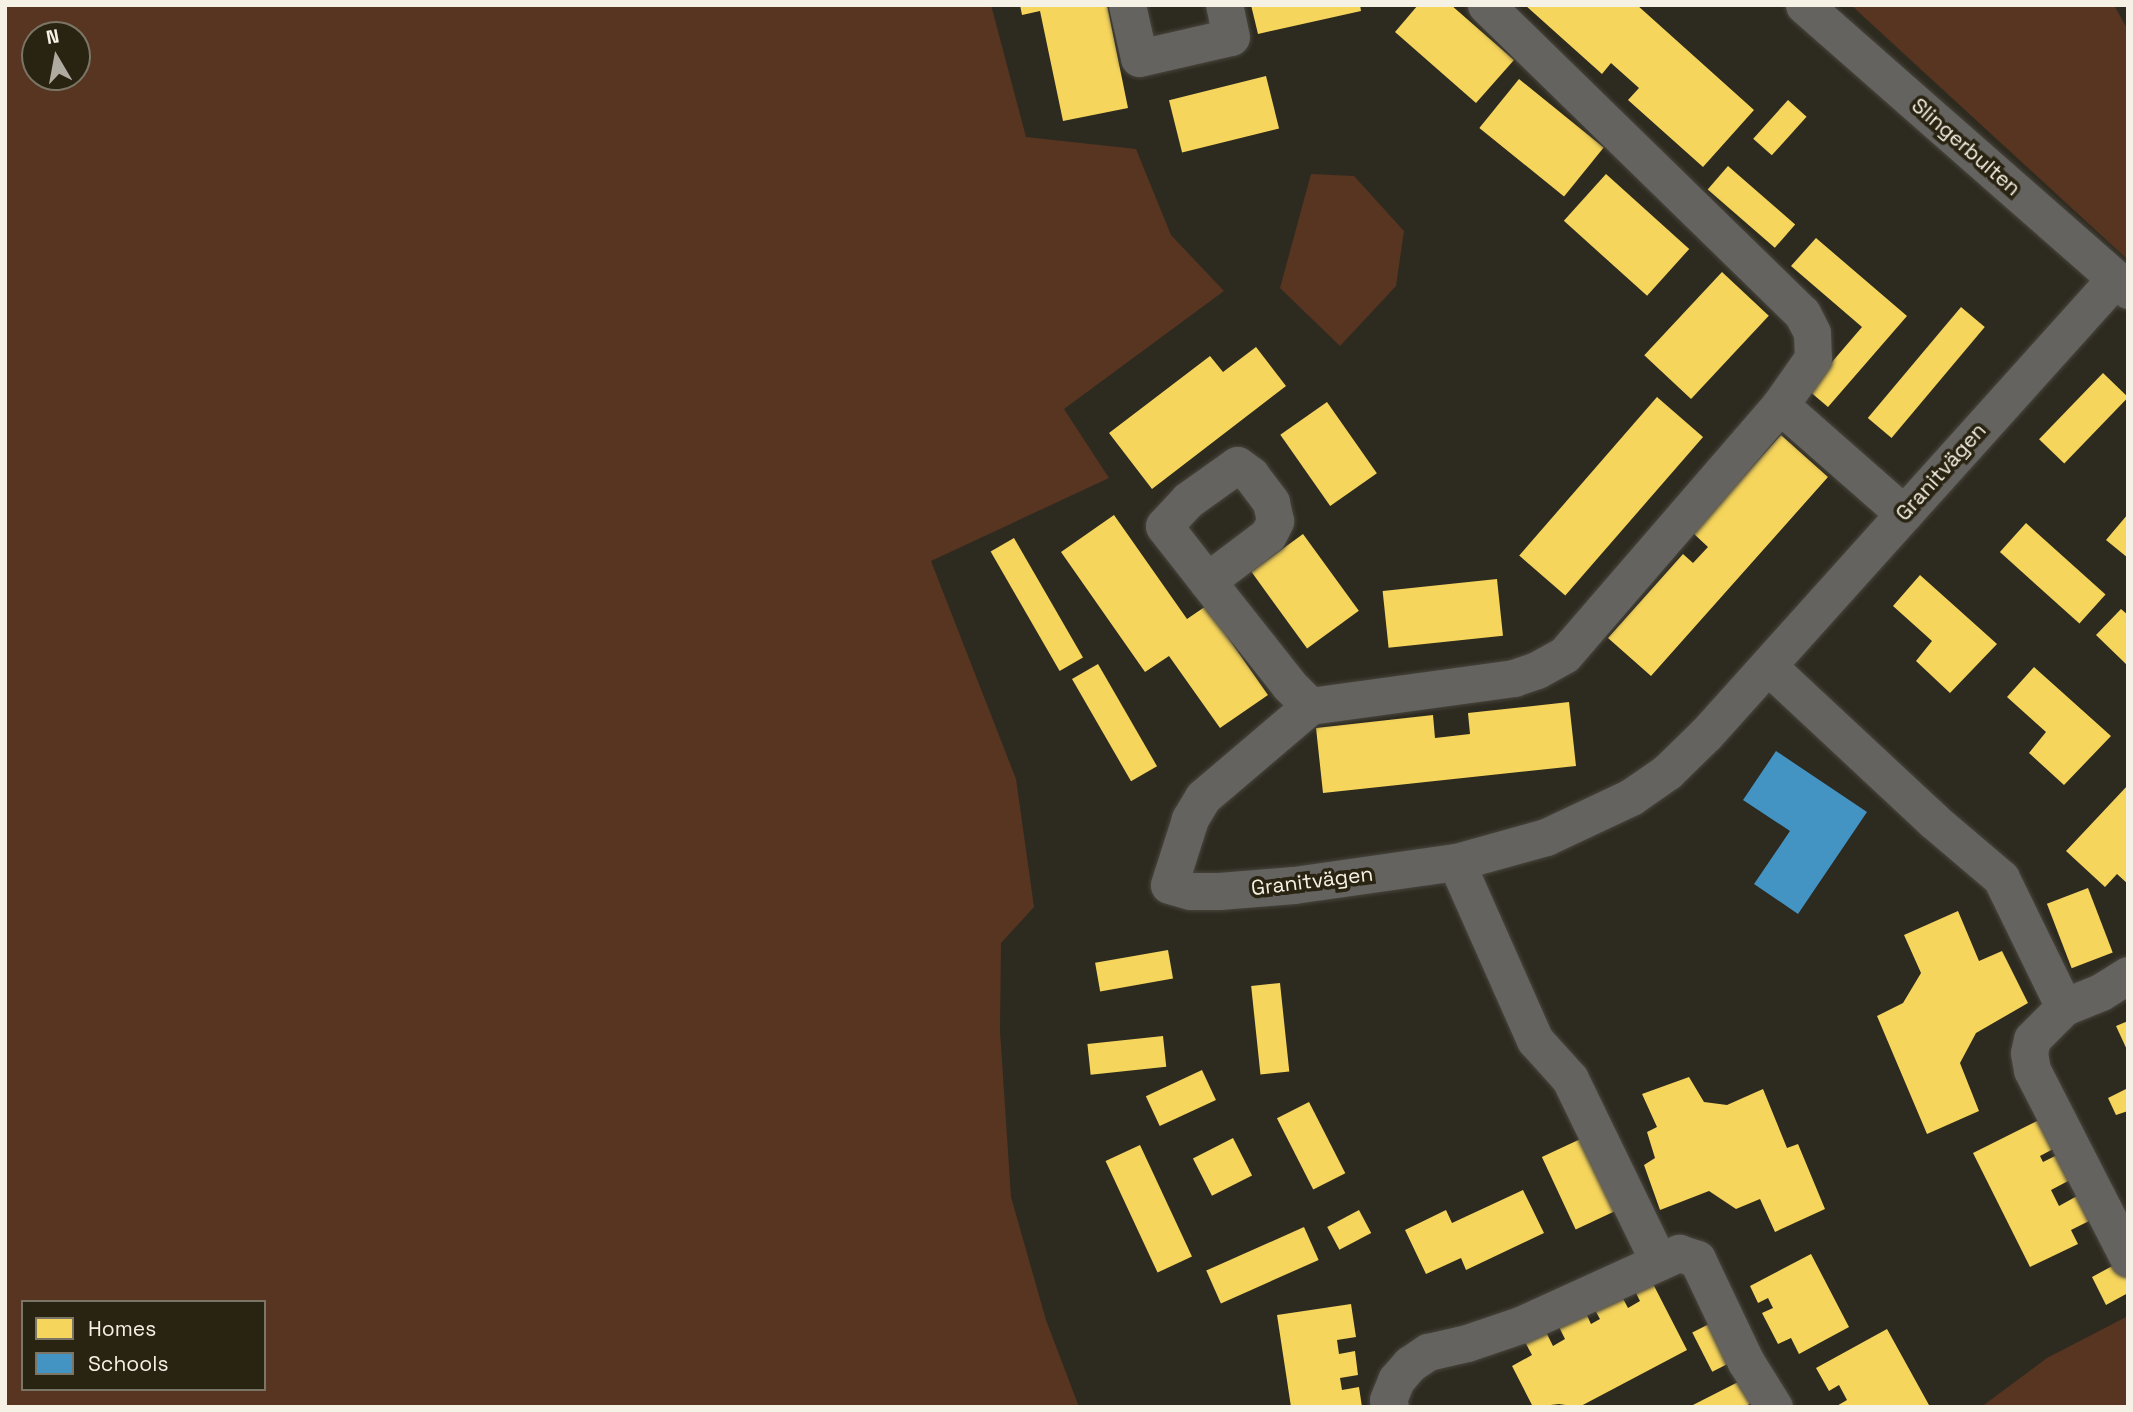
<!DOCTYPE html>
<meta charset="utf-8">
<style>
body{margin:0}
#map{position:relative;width:2133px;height:1412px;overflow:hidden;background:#2d2a20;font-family:"Space Grotesk",sans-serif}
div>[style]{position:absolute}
.green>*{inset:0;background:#573521}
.homes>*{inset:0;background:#f6d55c;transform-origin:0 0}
.schools>*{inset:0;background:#4393c3}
.roads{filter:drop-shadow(0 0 2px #48453c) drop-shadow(0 0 2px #48453c)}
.minor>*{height:37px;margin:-18.5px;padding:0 18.5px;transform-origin:18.5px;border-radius:18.5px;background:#656360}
span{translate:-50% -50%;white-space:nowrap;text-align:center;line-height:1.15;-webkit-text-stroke:7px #292311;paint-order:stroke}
.street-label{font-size:21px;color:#f5f1e5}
.frame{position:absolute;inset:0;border:7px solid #f5f1e5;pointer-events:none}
.legend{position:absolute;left:21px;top:1300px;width:245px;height:91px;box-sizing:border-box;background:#292311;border:2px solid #7b7566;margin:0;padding:9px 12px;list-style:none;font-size:21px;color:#f5f1e5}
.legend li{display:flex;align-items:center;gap:14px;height:35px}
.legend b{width:35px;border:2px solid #7b7566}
.north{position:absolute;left:21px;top:21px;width:70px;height:70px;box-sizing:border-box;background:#292311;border:2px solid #7b7566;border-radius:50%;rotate:350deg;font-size:19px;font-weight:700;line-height:28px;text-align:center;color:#f5f1e5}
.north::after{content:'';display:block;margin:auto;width:24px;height:32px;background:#afaba0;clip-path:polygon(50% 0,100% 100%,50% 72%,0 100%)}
</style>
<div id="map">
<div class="green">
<div style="clip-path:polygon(evenodd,5px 5px,991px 5px,1026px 137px,1136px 149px,1171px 235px,1224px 291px,1064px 409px,1109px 478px,931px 561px,1016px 779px,1034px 907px,1001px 943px,1000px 1031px,1011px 1197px,1046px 1320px,1079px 1407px,5px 1407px,5px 5px,35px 35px,77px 35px,77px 77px,35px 77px,35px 35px,5px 5px,23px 1302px,264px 1302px,264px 1389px,23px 1389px,23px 1302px)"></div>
<div style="clip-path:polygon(1851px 5px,2114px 5px,2128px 30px,2128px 260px)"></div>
<div style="clip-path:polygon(1311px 174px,1354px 176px,1404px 231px,1396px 286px,1340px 346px,1280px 288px)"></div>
<div style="clip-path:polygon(2128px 1316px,2128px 1407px,1981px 1407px,2047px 1358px)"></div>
</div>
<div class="homes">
<div style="clip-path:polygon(1020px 5px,1107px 5px,1128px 108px,1063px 121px,1040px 11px,1022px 15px)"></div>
<div style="clip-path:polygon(1251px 5px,1360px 5px,1361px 11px,1258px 34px)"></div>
<div style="clip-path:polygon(1418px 5px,1451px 5px,1514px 60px,1476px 103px,1395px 32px)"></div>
<div style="clip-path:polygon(1525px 5px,1637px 5px,1754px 110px,1703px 167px,1628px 100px,1639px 88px,1611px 63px,1602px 74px)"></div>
<div style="left:1266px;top:76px;width:54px;height:100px;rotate:76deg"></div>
<div style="left:1519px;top:79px;width:109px;height:63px;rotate:39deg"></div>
<div style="left:1788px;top:100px;width:25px;height:52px;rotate:42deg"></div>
<div style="left:1728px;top:166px;width:89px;height:31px;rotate:41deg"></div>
<div style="left:1606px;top:174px;width:112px;height:63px;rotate:42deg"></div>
<div style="clip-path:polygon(1816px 238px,1907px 316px,1828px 407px,1808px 390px,1862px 327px,1791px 266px)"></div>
<div style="left:1722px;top:272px;width:64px;height:114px;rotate:43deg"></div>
<div style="left:1961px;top:307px;width:31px;height:145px;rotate:40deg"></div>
<div style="clip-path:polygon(1256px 347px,1286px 386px,1152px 489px,1109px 433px,1210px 356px,1223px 372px)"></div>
<div style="left:2103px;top:373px;width:35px;height:92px;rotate:44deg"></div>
<div style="left:1657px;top:397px;width:61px;height:210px;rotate:41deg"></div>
<div style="left:1327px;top:402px;width:87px;height:57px;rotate:55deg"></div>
<div style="clip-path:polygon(1781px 435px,1828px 477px,1651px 676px,1608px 638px,1683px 554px,1693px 563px,1708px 547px,1693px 533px)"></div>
<div style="clip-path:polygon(2128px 514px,2128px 558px,2106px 540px)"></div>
<div style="clip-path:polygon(1114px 515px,1187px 619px,1206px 606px,1268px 695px,1220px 728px,1169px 656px,1145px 672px,1061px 552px)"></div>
<div style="left:2026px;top:523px;width:107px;height:39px;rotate:42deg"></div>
<div style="left:1303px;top:534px;width:95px;height:64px;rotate:54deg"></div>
<div style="left:1014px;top:538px;width:138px;height:27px;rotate:60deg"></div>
<div style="clip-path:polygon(1920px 575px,1997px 644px,1950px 693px,1916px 661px,1932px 641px,1893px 606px)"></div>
<div style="left:1497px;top:579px;width:57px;height:115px;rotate:84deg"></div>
<div style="clip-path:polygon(2121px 609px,2128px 615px,2128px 666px,2096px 635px)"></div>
<div style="left:1098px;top:664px;width:118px;height:30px;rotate:60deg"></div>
<div style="clip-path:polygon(2034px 667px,2111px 736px,2064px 785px,2029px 753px,2046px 732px,2007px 697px)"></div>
<div style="clip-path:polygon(1569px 702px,1576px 766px,1323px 793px,1316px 728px,1433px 715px,1435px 738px,1470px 734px,1468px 713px)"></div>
<div style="clip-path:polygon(2128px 785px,2128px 884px,2117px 874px,2105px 887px,2066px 851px)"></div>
<div style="left:2088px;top:888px;width:69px;height:44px;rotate:69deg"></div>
<div style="clip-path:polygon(1958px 911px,1979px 961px,2002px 951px,2028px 1003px,1976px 1033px,1960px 1063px,1979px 1111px,1927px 1134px,1877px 1016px,1903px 1003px,1921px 973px,1904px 935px)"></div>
<div style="left:1168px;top:950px;width:29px;height:74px;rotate:80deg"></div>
<div style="left:1280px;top:983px;width:89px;height:29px;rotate:84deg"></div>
<div style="clip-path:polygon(2128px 1021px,2128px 1052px,2116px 1026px)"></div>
<div style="left:1163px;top:1036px;width:31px;height:76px;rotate:84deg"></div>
<div style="left:1202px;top:1070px;width:33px;height:62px;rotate:65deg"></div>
<div style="clip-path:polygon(1689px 1077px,1704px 1102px,1727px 1105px,1763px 1089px,1787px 1148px,1798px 1144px,1825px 1209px,1775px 1232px,1760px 1199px,1736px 1209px,1709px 1191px,1660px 1210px,1644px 1165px,1655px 1158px,1647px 1132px,1657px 1127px,1642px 1094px)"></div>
<div style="clip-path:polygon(2128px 1088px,2128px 1111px,2116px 1115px,2108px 1098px)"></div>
<div style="left:1309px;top:1102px;width:80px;height:36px;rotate:63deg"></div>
<div style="clip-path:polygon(2041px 1119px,2055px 1148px,2040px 1156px,2043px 1162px,2057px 1155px,2070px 1180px,2051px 1190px,2059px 1206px,2077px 1196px,2089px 1221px,2071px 1230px,2078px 1244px,2030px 1267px,1973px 1153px)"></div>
<div style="left:1589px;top:1135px;width:80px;height:52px;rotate:65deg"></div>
<div style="left:1233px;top:1138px;width:42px;height:45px;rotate:63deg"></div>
<div style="left:1140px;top:1145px;width:123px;height:38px;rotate:65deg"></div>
<div style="clip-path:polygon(1523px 1190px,1544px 1233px,1466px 1270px,1461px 1258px,1426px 1274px,1405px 1230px,1446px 1210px,1452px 1223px)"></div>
<div style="left:1359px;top:1210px;width:26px;height:36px;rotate:62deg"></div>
<div style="left:1304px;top:1227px;width:36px;height:107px;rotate:66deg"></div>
<div style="clip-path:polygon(1811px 1254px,1849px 1327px,1799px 1354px,1791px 1338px,1778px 1344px,1762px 1313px,1773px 1308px,1768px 1298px,1758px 1303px,1750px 1286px)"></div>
<div style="clip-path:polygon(2127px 1258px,2128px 1293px,2106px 1305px,2092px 1277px)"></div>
<div style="clip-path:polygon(1650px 1278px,1687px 1350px,1579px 1407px,1559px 1404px,1533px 1407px,1512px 1366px,1532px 1355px,1525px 1342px,1546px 1332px,1553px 1346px,1565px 1339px,1557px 1323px,1584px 1309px,1591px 1324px,1600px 1319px,1592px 1305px,1619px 1291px,1628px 1308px,1640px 1301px,1633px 1287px)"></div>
<div style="clip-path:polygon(1351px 1304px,1356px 1337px,1337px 1340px,1339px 1354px,1355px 1351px,1358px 1375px,1340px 1378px,1342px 1390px,1359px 1387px,1362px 1407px,1291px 1407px,1277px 1315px)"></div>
<div style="left:1719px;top:1319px;width:44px;height:30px;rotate:63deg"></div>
<div style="clip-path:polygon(1887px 1329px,1929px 1405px,1835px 1407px,1847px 1400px,1839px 1385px,1829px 1391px,1816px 1368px)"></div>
<div style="clip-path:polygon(1744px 1379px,1755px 1401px,1744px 1407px,1689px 1407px)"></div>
</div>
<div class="schools">
<div style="clip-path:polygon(1776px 751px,1867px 812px,1798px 914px,1754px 884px,1790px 831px,1743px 800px)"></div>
</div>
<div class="roads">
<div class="minor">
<div style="left:1127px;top:5px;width:54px;rotate:77.2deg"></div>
<div style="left:1139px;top:58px;width:94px;rotate:-12.9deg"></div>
<div style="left:1231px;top:37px;width:33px;rotate:-102deg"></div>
<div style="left:1486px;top:5px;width:441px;rotate:44.3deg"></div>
<div style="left:1802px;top:313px;width:22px;rotate:63deg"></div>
<div style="left:1812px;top:333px;width:25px;rotate:88deg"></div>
<div style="left:1813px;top:358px;width:57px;rotate:125.1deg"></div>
<div style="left:1780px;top:405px;width:330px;rotate:130.8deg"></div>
<div style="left:1564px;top:655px;width:31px;rotate:151deg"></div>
<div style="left:1537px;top:670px;width:24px;rotate:161deg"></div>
<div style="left:1514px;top:678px;width:206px;rotate:172.2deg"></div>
<div style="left:1310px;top:706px;width:140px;rotate:139.6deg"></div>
<div style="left:1203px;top:797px;width:26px;rotate:121deg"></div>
<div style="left:1190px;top:819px;width:69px;rotate:107.7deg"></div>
<div style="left:1169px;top:885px;width:22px;rotate:16deg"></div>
<div style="left:1190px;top:891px;width:29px"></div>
<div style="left:1219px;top:891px;width:75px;rotate:-4.6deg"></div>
<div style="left:1294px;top:885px;width:164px;rotate:-8.1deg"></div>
<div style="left:1456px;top:862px;width:93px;rotate:-15.5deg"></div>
<div style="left:1546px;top:837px;width:94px;rotate:-25.2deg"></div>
<div style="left:1631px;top:797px;width:44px;rotate:-34.8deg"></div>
<div style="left:1667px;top:772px;width:54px;rotate:-44.3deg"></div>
<div style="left:1706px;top:734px;width:612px;rotate:-48.05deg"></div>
<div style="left:1804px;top:5px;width:432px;rotate:41.3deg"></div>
<div style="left:1780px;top:405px;width:165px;rotate:41.3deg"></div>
<div style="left:1207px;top:581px;width:76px;rotate:-37deg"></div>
<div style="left:1268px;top:535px;width:16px;rotate:-63deg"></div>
<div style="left:1275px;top:521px;width:19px;rotate:-102deg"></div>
<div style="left:1271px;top:502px;width:34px;rotate:-127deg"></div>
<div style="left:1251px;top:475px;width:17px;rotate:-144deg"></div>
<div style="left:1237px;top:465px;width:60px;rotate:144.5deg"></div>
<div style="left:1188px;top:500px;width:35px;rotate:133deg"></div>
<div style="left:1164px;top:526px;width:70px;rotate:52deg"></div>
<div style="left:1207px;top:581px;width:132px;rotate:51.7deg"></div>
<div style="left:1289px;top:685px;width:30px;rotate:45deg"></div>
<div style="left:1769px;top:667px;width:226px;rotate:43deg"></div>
<div style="left:1934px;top:821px;width:88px;rotate:40.4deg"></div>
<div style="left:2001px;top:878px;width:144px;rotate:64deg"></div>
<div style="left:1456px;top:862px;width:195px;rotate:66.1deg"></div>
<div style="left:1535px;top:1040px;width:52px;rotate:48.1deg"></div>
<div style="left:1570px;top:1079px;width:203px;rotate:64.1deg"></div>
<div style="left:2128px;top:975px;width:32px;rotate:148deg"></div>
<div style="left:2101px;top:992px;width:40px;rotate:158deg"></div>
<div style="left:2064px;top:1007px;width:45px;rotate:135deg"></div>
<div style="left:2032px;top:1039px;width:14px;rotate:102deg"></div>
<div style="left:2029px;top:1053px;width:17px;rotate:80deg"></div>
<div style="left:2032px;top:1070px;width:211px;rotate:62.9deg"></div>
<div style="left:1390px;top:1407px;width:7px;rotate:-106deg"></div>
<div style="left:1388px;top:1400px;width:22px;rotate:-68deg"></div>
<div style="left:1396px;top:1380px;width:21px;rotate:-49deg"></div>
<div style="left:1410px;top:1364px;width:22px;rotate:-34deg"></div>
<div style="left:1428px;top:1352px;width:40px;rotate:-13deg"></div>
<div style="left:1467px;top:1343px;width:56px;rotate:-18.8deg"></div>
<div style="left:1520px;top:1325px;width:175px;rotate:-24.4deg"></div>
<div style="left:1679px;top:1253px;width:19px;rotate:18deg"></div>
<div style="left:1697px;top:1259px;width:114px;rotate:64.6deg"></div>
<div style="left:1746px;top:1362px;width:53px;rotate:58.1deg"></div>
</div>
</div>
<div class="street-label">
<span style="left:1966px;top:147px;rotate:41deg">Slingerbulten</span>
<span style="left:1941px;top:472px;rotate:-48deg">Granitvägen</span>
<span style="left:1312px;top:881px;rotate:-7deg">Granitvägen</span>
</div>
<div class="frame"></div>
<ul class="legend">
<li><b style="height:19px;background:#f6d55c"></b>Homes</li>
<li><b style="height:19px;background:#4393c3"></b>Schools</li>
</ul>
<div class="north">N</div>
</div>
